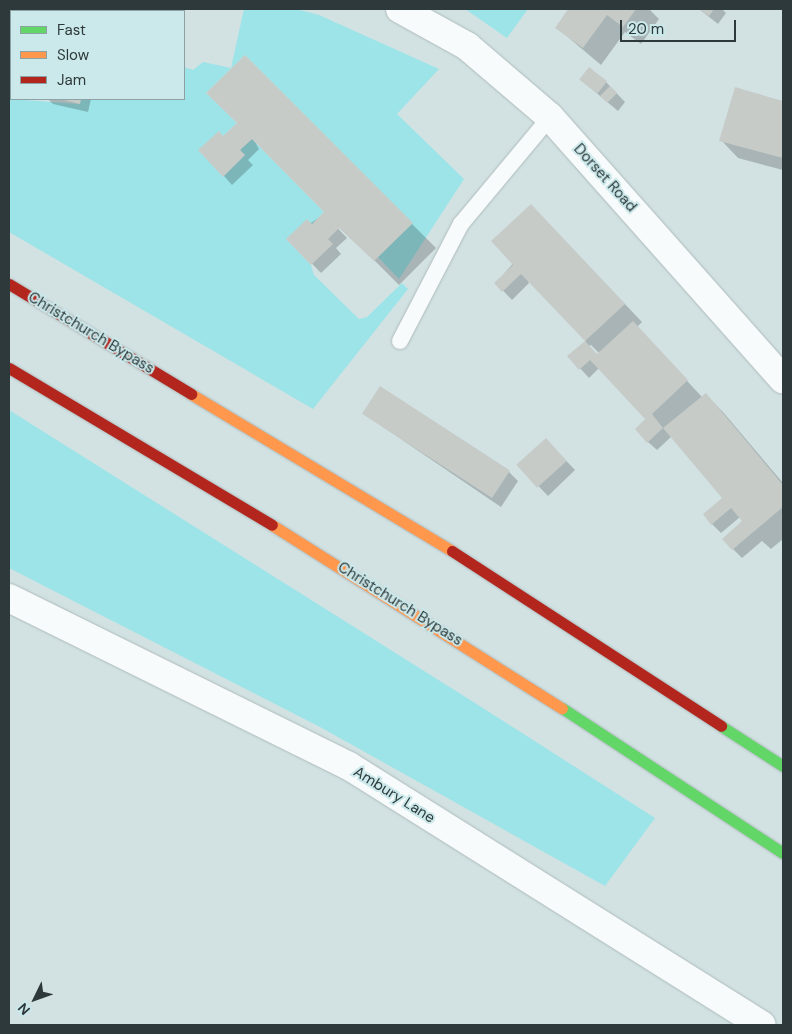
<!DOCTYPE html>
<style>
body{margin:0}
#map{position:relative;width:792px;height:1034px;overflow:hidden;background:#d2e2e3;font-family:"DM Sans",sans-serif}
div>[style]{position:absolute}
.green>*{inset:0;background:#9ce4e8}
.shadow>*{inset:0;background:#0003}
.building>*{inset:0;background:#c6cbc8;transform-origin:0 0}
.roads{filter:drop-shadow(0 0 1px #aebabb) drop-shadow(0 0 1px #aebabb)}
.lane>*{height:16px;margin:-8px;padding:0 8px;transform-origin:8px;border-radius:8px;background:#f8fbfb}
.street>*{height:28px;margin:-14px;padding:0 14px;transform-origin:14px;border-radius:14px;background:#f8fbfb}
.fast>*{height:11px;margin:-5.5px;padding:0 5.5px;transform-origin:5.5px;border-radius:5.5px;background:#63d668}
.slow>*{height:11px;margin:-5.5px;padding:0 5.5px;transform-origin:5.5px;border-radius:5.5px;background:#ff974d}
.jam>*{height:11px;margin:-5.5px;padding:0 5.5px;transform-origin:5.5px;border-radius:5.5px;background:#b3261e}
span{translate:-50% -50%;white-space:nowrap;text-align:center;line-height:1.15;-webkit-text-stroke:4px #cbe8ea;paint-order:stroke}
.street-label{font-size:15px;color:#2d393a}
.frame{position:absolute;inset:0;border:10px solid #2d393a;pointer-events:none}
.legend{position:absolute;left:10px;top:10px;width:175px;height:90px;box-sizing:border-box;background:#cbe8ea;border:1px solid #8ca2a4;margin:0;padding:6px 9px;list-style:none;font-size:15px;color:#2d393a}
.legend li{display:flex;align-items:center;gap:10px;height:25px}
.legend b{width:25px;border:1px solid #8ca2a4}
.north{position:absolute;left:10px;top:974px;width:50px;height:50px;-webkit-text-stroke:4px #cbe8ea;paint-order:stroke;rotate:228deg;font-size:14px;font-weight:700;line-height:20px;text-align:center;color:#2d393a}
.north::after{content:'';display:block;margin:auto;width:18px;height:22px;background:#2d393a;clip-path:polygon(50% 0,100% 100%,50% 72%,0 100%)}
.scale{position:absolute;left:620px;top:20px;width:116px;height:22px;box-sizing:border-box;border:2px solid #2d393a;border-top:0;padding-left:6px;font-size:15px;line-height:18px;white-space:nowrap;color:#2d393a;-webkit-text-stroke:4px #cbe8ea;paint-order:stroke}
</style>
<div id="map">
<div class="green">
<div style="clip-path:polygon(244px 9px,296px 9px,319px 15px,439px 69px,397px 114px,464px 179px,399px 279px,378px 257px,412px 223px,245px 55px,206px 93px,237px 123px,223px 136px,219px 131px,199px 151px,223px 176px,245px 155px,240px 150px,252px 139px,324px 212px,312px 224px,307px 220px,286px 239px,311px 265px,314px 275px,359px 319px,367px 317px,402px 283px,408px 289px,313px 409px,9px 232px,9px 37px,11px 99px,79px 104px,81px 99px,184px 99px,184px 67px,193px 70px,203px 62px,231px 68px)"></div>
<div style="clip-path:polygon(465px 9px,528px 9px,507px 38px)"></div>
<div style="clip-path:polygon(9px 410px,475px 703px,655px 818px,605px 886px,320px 727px,9px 568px)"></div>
</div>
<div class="shadow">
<div style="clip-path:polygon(9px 9px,129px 9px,138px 11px,11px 11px,11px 65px)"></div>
<div style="clip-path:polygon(570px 9px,649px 9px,659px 19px,641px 44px,625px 32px,601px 65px,556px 27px)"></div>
<div style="clip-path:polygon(699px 9px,722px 9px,726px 13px,718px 24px)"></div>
<div style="clip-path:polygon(244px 56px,436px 248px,399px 285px,254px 140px,259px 149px,248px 160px,253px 165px,232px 185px,224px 176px,224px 137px,238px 124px)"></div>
<div style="clip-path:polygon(581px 80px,606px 82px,625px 102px,618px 111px)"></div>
<div style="clip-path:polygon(735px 89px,783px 102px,783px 170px,738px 158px,721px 140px)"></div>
<div style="clip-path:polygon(48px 99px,91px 99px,88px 112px,53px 104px)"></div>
<div style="clip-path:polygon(324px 214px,347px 238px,336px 248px,341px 254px,321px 273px,288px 239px)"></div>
<div style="clip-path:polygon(evenodd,548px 223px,642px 322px,637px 327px,702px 397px,705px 394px,723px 412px,783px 483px,783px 539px,771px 549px,762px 541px,742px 558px,733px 549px,750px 531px,740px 517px,721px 533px,712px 524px,705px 515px,722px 500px,733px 508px,672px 436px,657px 450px,648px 442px,647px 420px,599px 368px,589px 378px,569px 356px,586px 341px,527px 278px,529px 283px,512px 300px,496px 283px,548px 223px,591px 345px,599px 353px,597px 355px,589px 346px,591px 345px)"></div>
<div style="clip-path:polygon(364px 414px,509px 472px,518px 481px,501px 507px)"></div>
<div style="clip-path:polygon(555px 449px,575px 470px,548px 496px,519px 466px)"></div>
</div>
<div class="building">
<div style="clip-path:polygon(9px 9px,135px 9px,139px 10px,11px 11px,11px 38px)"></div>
<div style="clip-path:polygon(568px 9px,636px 9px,623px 27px,607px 15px,583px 48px,555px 28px)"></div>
<div style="clip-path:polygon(699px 9px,714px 9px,709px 16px)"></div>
<div style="clip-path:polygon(245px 55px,413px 223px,374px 261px,339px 228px,328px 239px,333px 244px,311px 265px,286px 239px,307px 219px,312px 224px,324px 212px,252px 139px,240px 150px,245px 155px,223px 177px,198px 150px,219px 131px,223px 136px,237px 123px,206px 93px)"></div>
<div style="left:589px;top:67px;width:23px;height:16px;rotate:38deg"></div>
<div style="left:610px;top:86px;width:10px;height:14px;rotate:45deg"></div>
<div style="clip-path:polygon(735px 87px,783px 101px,783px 158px,719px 141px)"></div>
<div style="clip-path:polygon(60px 99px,81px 99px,80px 104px)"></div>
<div style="clip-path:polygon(531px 204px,625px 304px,585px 341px,521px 274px,502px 292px,494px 283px,513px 265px,491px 241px)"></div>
<div style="clip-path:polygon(633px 321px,688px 380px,652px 414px,663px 428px,647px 443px,635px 429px,645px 419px,590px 360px,579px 370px,567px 356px,585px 341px,597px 354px)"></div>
<div style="left:380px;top:386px;width:155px;height:33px;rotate:33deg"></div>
<div style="clip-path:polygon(706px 393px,783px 485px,783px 507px,732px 550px,722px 539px,742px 521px,731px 508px,711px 525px,703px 514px,722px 498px,663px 428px)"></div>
<div style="left:546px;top:438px;width:31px;height:40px;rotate:48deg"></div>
</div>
<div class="roads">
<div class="lane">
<div style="left:400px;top:341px;width:132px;rotate:-62.5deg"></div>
<div style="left:461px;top:224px;width:139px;rotate:-50.2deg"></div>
</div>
<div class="street">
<div style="left:400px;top:9px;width:77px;rotate:28.9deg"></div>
<div style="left:467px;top:46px;width:109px;rotate:40.5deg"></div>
<div style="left:550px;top:117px;width:351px;rotate:48.4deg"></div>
<div style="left:9px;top:598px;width:379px;rotate:26.3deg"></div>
<div style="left:349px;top:766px;width:487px;rotate:32.1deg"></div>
</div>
<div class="fast">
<div style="left:562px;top:708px;width:264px;rotate:33.3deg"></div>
<div style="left:721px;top:726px;width:74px;rotate:32.8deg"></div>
</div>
<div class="slow">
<div style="left:191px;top:394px;width:305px;rotate:31deg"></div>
<div style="left:272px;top:525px;width:343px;rotate:32.3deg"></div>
</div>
<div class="jam">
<div style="left:9px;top:284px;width:213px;rotate:31.1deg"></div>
<div style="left:9px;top:368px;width:306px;rotate:30.8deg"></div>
<div style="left:452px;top:551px;width:321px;rotate:33deg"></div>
</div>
</div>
<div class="street-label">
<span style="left:605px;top:178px;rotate:48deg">Dorset Road</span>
<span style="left:91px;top:333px;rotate:31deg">Christchurch Bypass</span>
<span style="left:400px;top:604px;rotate:32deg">Christchurch Bypass</span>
<span style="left:394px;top:795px;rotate:32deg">Ambury Lane</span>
</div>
<div class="frame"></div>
<ul class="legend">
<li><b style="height:6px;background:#63d668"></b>Fast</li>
<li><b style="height:6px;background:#ff974d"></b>Slow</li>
<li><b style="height:6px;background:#b3261e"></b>Jam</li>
</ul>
<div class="north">N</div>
<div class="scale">20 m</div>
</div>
